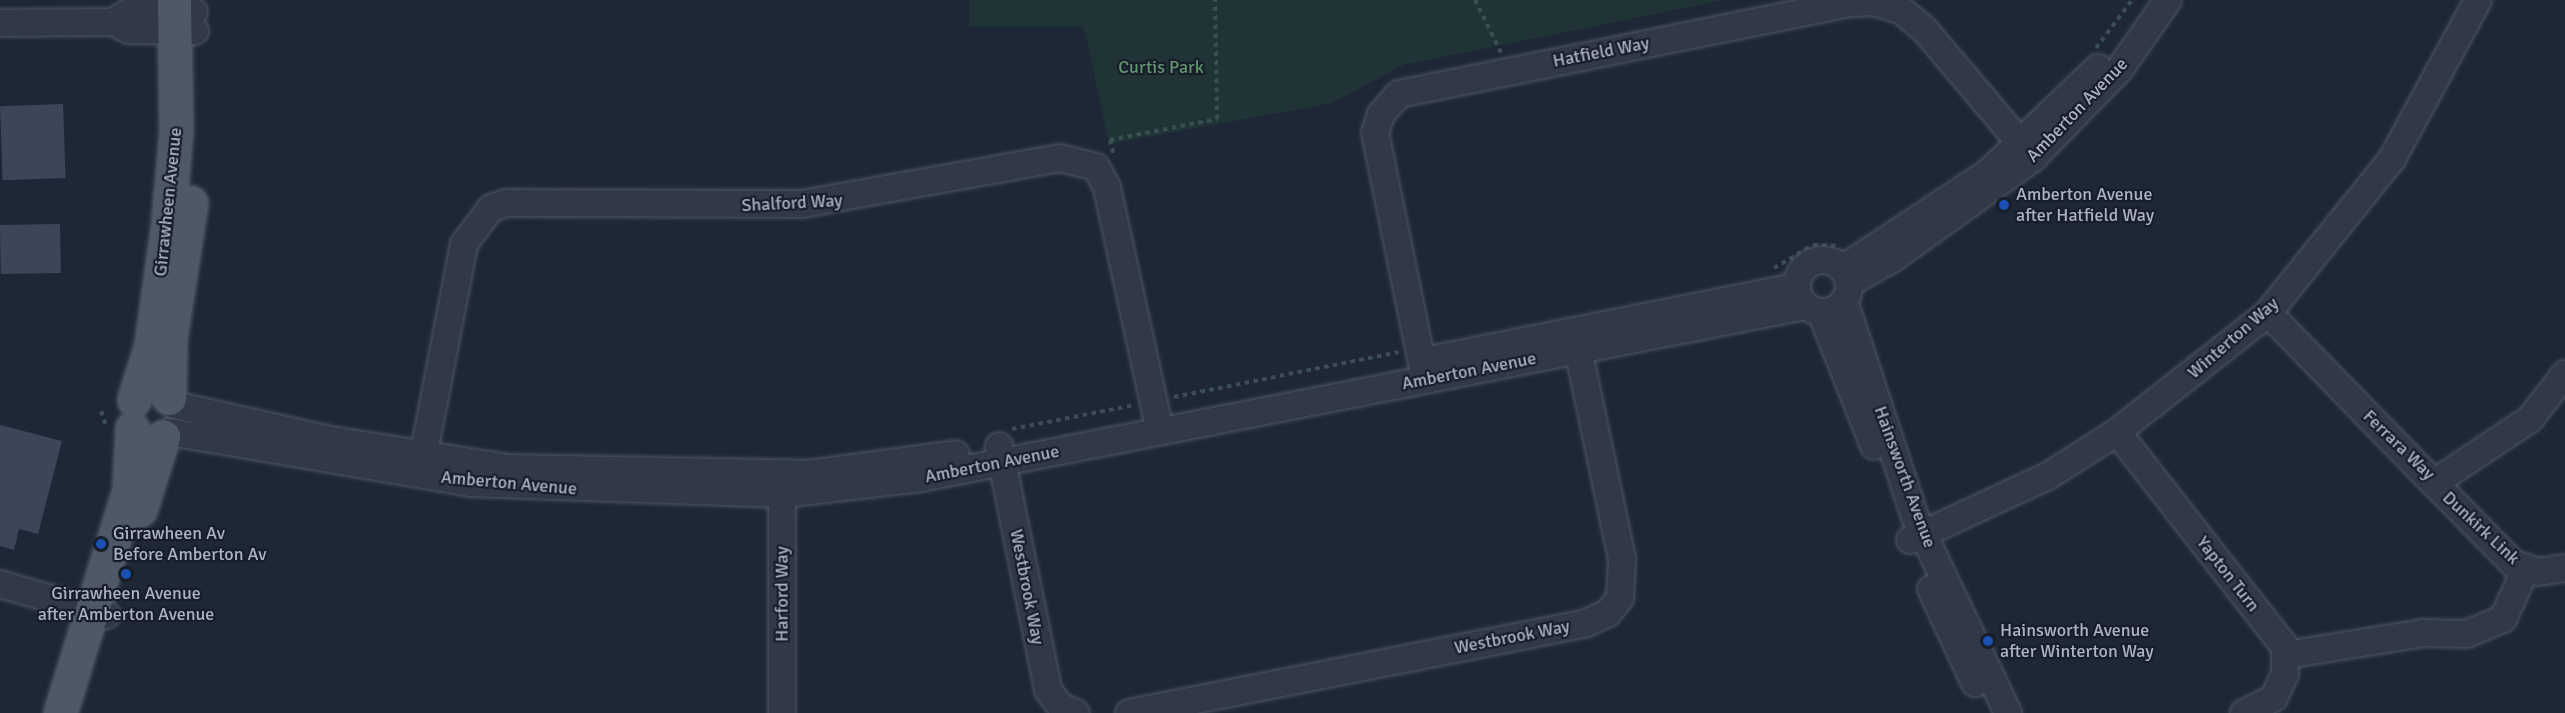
<!DOCTYPE html>
<style>
body{margin:0}
#map{position:relative;width:2565px;height:713px;overflow:hidden;background:#1e2736;font-family:Signika,sans-serif}
div>[style]{position:absolute}
.green>*{inset:0;background:#203337}
.building>*{inset:0;background:#3b4759;transform-origin:0 0}
.path>*{height:4px;margin-top:-2px;transform-origin:0;background:repeating-linear-gradient(90deg,#3a4f51 0 4.5px,transparent 0 9px)}
.roads{filter:drop-shadow(0 0 2px #4e5664) drop-shadow(0 0 2px #4e5664)}
.minor>*{height:26px;margin:-13px;padding:0 13px;transform-origin:13px;border-radius:13px;background:#313946}
.minor>.ring{margin:-13px;padding:0;box-sizing:content-box;background:none;border:26px solid #313946;border-radius:50%}
.major>*{height:33px;margin:-16.5px;padding:0 16.5px;transform-origin:16.5px;border-radius:16.5px;background:#4f5867}
.dots>*{width:16px;height:16px;translate:-50% -50%;box-sizing:border-box;border:3px solid #171e2a;border-radius:50%}
span{translate:-50% -50%;white-space:nowrap;text-align:center;line-height:1.15;-webkit-text-stroke:4.5px #171e2a;paint-order:stroke}
.street-label{font-size:18px;color:#aab3c4}
.park-label{font-size:18px;color:#62946f}
.poi-label{font-size:18px;color:#aab3c4}
.left{translate:0 -50%;text-align:left}
</style>
<div id="map">
<div class="green">
<div style="clip-path:polygon(969px 0,1724px 0,1403px 65px,1332px 103px,1109px 144px,1084px 27px,969px 27px)"></div>
</div>
<div class="building">
<div style="left:63px;top:104px;width:74px;height:63px;rotate:88deg"></div>
<div style="left:60px;top:224px;width:49px;height:60px;rotate:89deg"></div>
<div style="clip-path:polygon(0 425px,62px 441px,38px 534px,19px 529px,14px 550px,0 546px)"></div>
</div>
<div class="path">
<div style="left:1475px;top:0;width:59px;rotate:63.9deg"></div>
<div style="left:2096px;top:48px;width:60px;rotate:-53.1deg"></div>
<div style="left:1113px;top:153px;width:13px;rotate:-103deg"></div>
<div style="left:1110px;top:140px;width:109px;rotate:-11.1deg"></div>
<div style="left:1217px;top:119px;width:119px;rotate:-91deg"></div>
<div style="left:1774px;top:268px;width:45px;rotate:-30.5deg"></div>
<div style="left:1813px;top:245px;width:25px;rotate:2deg"></div>
<div style="left:1174px;top:397px;width:229px;rotate:-11.3deg"></div>
<div style="left:101px;top:411px;width:18px;rotate:71deg"></div>
<div style="left:1012px;top:429px;width:124px;rotate:-11.1deg"></div>
</div>
<div class="roads">
<div class="minor">
<div style="left:113px;top:22px;width:17px;rotate:-31deg"></div>
<div style="left:128px;top:13px;width:66px;rotate:-0.9deg"></div>
<div style="left:0;top:23px;width:113px;rotate:-0.5deg"></div>
<div style="left:113px;top:22px;width:18px;rotate:27deg"></div>
<div style="left:129px;top:30px;width:66px;rotate:0.9deg"></div>
<div class="ring" style="left:1797px;top:260px;width:26px;height:26px"></div>
<div style="left:1842px;top:269px;width:176px;rotate:-33.4deg"></div>
<div style="left:1989px;top:172px;width:151px;rotate:-43.7deg"></div>
<div style="left:1849px;top:283px;width:49px;rotate:-29.2deg"></div>
<div style="left:1892px;top:259px;width:173px;rotate:-35.6deg"></div>
<div style="left:2033px;top:158px;width:123px;rotate:-45.7deg"></div>
<div style="left:2119px;top:70px;width:85px;rotate:-55deg"></div>
<div style="left:1844px;top:301px;width:227px;rotate:71.8deg"></div>
<div style="left:1915px;top:517px;width:217px;rotate:64.6deg"></div>
<div style="left:1821px;top:312px;width:144px;rotate:68.4deg"></div>
<div style="left:2268px;top:313px;width:238px;rotate:45.7deg"></div>
<div style="left:2434px;top:483px;width:115px;rotate:-33.7deg"></div>
<div style="left:2530px;top:419px;width:57px;rotate:-52.1deg"></div>
<div style="left:1424px;top:361px;width:379px;rotate:-11.3deg"></div>
<div style="left:1425px;top:378px;width:250px;rotate:-101.5deg"></div>
<div style="left:1375px;top:133px;width:20px;rotate:-72deg"></div>
<div style="left:1381px;top:114px;width:27px;rotate:-48deg"></div>
<div style="left:1399px;top:94px;width:460px;rotate:-11.4deg"></div>
<div style="left:1850px;top:3px;width:24px;rotate:-2deg"></div>
<div style="left:1874px;top:2px;width:28px;rotate:17deg"></div>
<div style="left:1901px;top:10px;width:30px;rotate:40deg"></div>
<div style="left:1924px;top:29px;width:169px;rotate:49.8deg"></div>
<div style="left:174px;top:405px;width:161px;rotate:12.6deg"></div>
<div style="left:331px;top:440px;width:178px;rotate:9deg"></div>
<div style="left:507px;top:468px;width:302px;rotate:1.1deg"></div>
<div style="left:809px;top:474px;width:148px;rotate:-7.7deg"></div>
<div style="left:170px;top:432px;width:305px;rotate:9.6deg"></div>
<div style="left:471px;top:483px;width:312px;rotate:2deg"></div>
<div style="left:783px;top:494px;width:139px;rotate:-6.6deg"></div>
<div style="left:921px;top:478px;width:901px;rotate:-11.01deg"></div>
<div style="left:2117px;top:432px;width:273px;rotate:52deg"></div>
<div style="left:2285px;top:647px;width:27px;rotate:90deg"></div>
<div style="left:2285px;top:674px;width:26px;rotate:115deg"></div>
<div style="left:2274px;top:698px;width:34px;rotate:153deg"></div>
<div style="left:999px;top:446px;width:249px;rotate:78.6deg"></div>
<div style="left:1048px;top:690px;width:21px;rotate:53deg"></div>
<div style="left:1061px;top:707px;width:16px;rotate:22deg"></div>
<div style="left:420px;top:473px;width:233px;rotate:-79.1deg"></div>
<div style="left:464px;top:244px;width:45px;rotate:-53.1deg"></div>
<div style="left:491px;top:208px;width:16px;rotate:-18deg"></div>
<div style="left:506px;top:203px;width:296px;rotate:0.2deg"></div>
<div style="left:802px;top:204px;width:262px;rotate:-10.1deg"></div>
<div style="left:1060px;top:158px;width:37px;rotate:14deg"></div>
<div style="left:1096px;top:167px;width:24px;rotate:62deg"></div>
<div style="left:1107px;top:188px;width:249px;rotate:77.7deg"></div>
<div style="left:782px;top:476px;width:237px;rotate:90deg"></div>
<div style="left:2434px;top:483px;width:114px;rotate:45.4deg"></div>
<div style="left:2514px;top:564px;width:25px;rotate:18deg"></div>
<div style="left:2538px;top:572px;width:27px;rotate:-8deg"></div>
<div style="left:1910px;top:540px;width:152px;rotate:-24.9deg"></div>
<div style="left:2048px;top:476px;width:82px;rotate:-32.5deg"></div>
<div style="left:2117px;top:432px;width:192px;rotate:-38.2deg"></div>
<div style="left:2268px;top:313px;width:198px;rotate:-51.2deg"></div>
<div style="left:2392px;top:159px;width:181px;rotate:-61.6deg"></div>
<div style="left:0;top:584px;width:111px;rotate:16.2deg"></div>
<div style="left:1931px;top:589px;width:104px;rotate:64.9deg"></div>
<div style="left:2286px;top:655px;width:140px;rotate:-9.1deg"></div>
<div style="left:2424px;top:633px;width:43px;rotate:1.3deg"></div>
<div style="left:2467px;top:634px;width:39px;rotate:-23deg"></div>
<div style="left:2503px;top:619px;width:56px;rotate:-65.7deg"></div>
<div style="left:1129px;top:713px;width:466px;rotate:-11.1deg"></div>
<div style="left:1586px;top:623px;width:24px;rotate:-24deg"></div>
<div style="left:1608px;top:613px;width:19px;rotate:-51deg"></div>
<div style="left:1620px;top:598px;width:39px;rotate:-87deg"></div>
<div style="left:1622px;top:559px;width:229px;rotate:-101.8deg"></div>
</div>
<div class="major">
<div style="left:169px;top:398px;width:60px;rotate:-89deg"></div>
<div style="left:170px;top:338px;width:137px;rotate:-81.2deg"></div>
<div style="left:134px;top:400px;width:58px;rotate:-72.8deg"></div>
<div style="left:151px;top:345px;width:124px;rotate:-82.1deg"></div>
<div style="left:168px;top:222px;width:91px;rotate:-85deg"></div>
<div style="left:176px;top:131px;width:131px;rotate:-90.9deg"></div>
<div style="left:140px;top:510px;width:77px;rotate:-72.5deg"></div>
<div style="left:60px;top:713px;width:233px;rotate:-72.8deg"></div>
<div style="left:129px;top:490px;width:62px;rotate:-87.2deg"></div>
</div>
</div>
<div class="dots">
<div style="left:2004px;top:205px;background:#1a4fb4"></div>
<div style="left:101px;top:544px;background:#1a4fb4"></div>
<div style="left:126px;top:574px;background:#1a4fb4"></div>
<div style="left:1988px;top:641px;background:#1a4fb4"></div>
</div>
<div class="street-label">
<span style="left:1601px;top:52px;rotate:-11deg">Hatfield Way</span>
<span style="left:2077px;top:110px;rotate:-46deg">Amberton Avenue</span>
<span style="left:168px;top:202px;rotate:-84deg">Girrawheen Avenue</span>
<span style="left:792px;top:203px;rotate:-3deg">Shalford Way</span>
<span style="left:2233px;top:338px;rotate:-41deg">Winterton Way</span>
<span style="left:1469px;top:371px;rotate:-11deg">Amberton Avenue</span>
<span style="left:2399px;top:445px;rotate:44deg">Ferrara Way</span>
<span style="left:992px;top:464px;rotate:-11deg">Amberton Avenue</span>
<span style="left:1905px;top:477px;rotate:70deg">Hainsworth Avenue</span>
<span style="left:509px;top:483px;rotate:5deg">Amberton Avenue</span>
<span style="left:2481px;top:528px;rotate:43deg">Dunkirk Link</span>
<span style="left:2228px;top:574px;rotate:52deg">Yapton Turn</span>
<span style="left:1027px;top:587px;rotate:79deg">Westbrook Way</span>
<span style="left:782px;top:594px;rotate:-90deg">Harford Way</span>
<span style="left:1512px;top:637px;rotate:-11deg">Westbrook Way</span>
</div>
<div class="park-label">
<span style="left:1161px;top:67px">Curtis Park</span>
</div>
<div class="poi-label">
<span class="left" style="left:2016px;top:205px">Amberton Avenue<br>after Hatfield Way</span>
<span class="left" style="left:113px;top:544px">Girrawheen Av<br>Before Amberton Av</span>
<span style="left:126px;top:604px">Girrawheen Avenue<br>after Amberton Avenue</span>
<span class="left" style="left:2000px;top:641px">Hainsworth Avenue<br>after Winterton Way</span>
</div>
</div>
